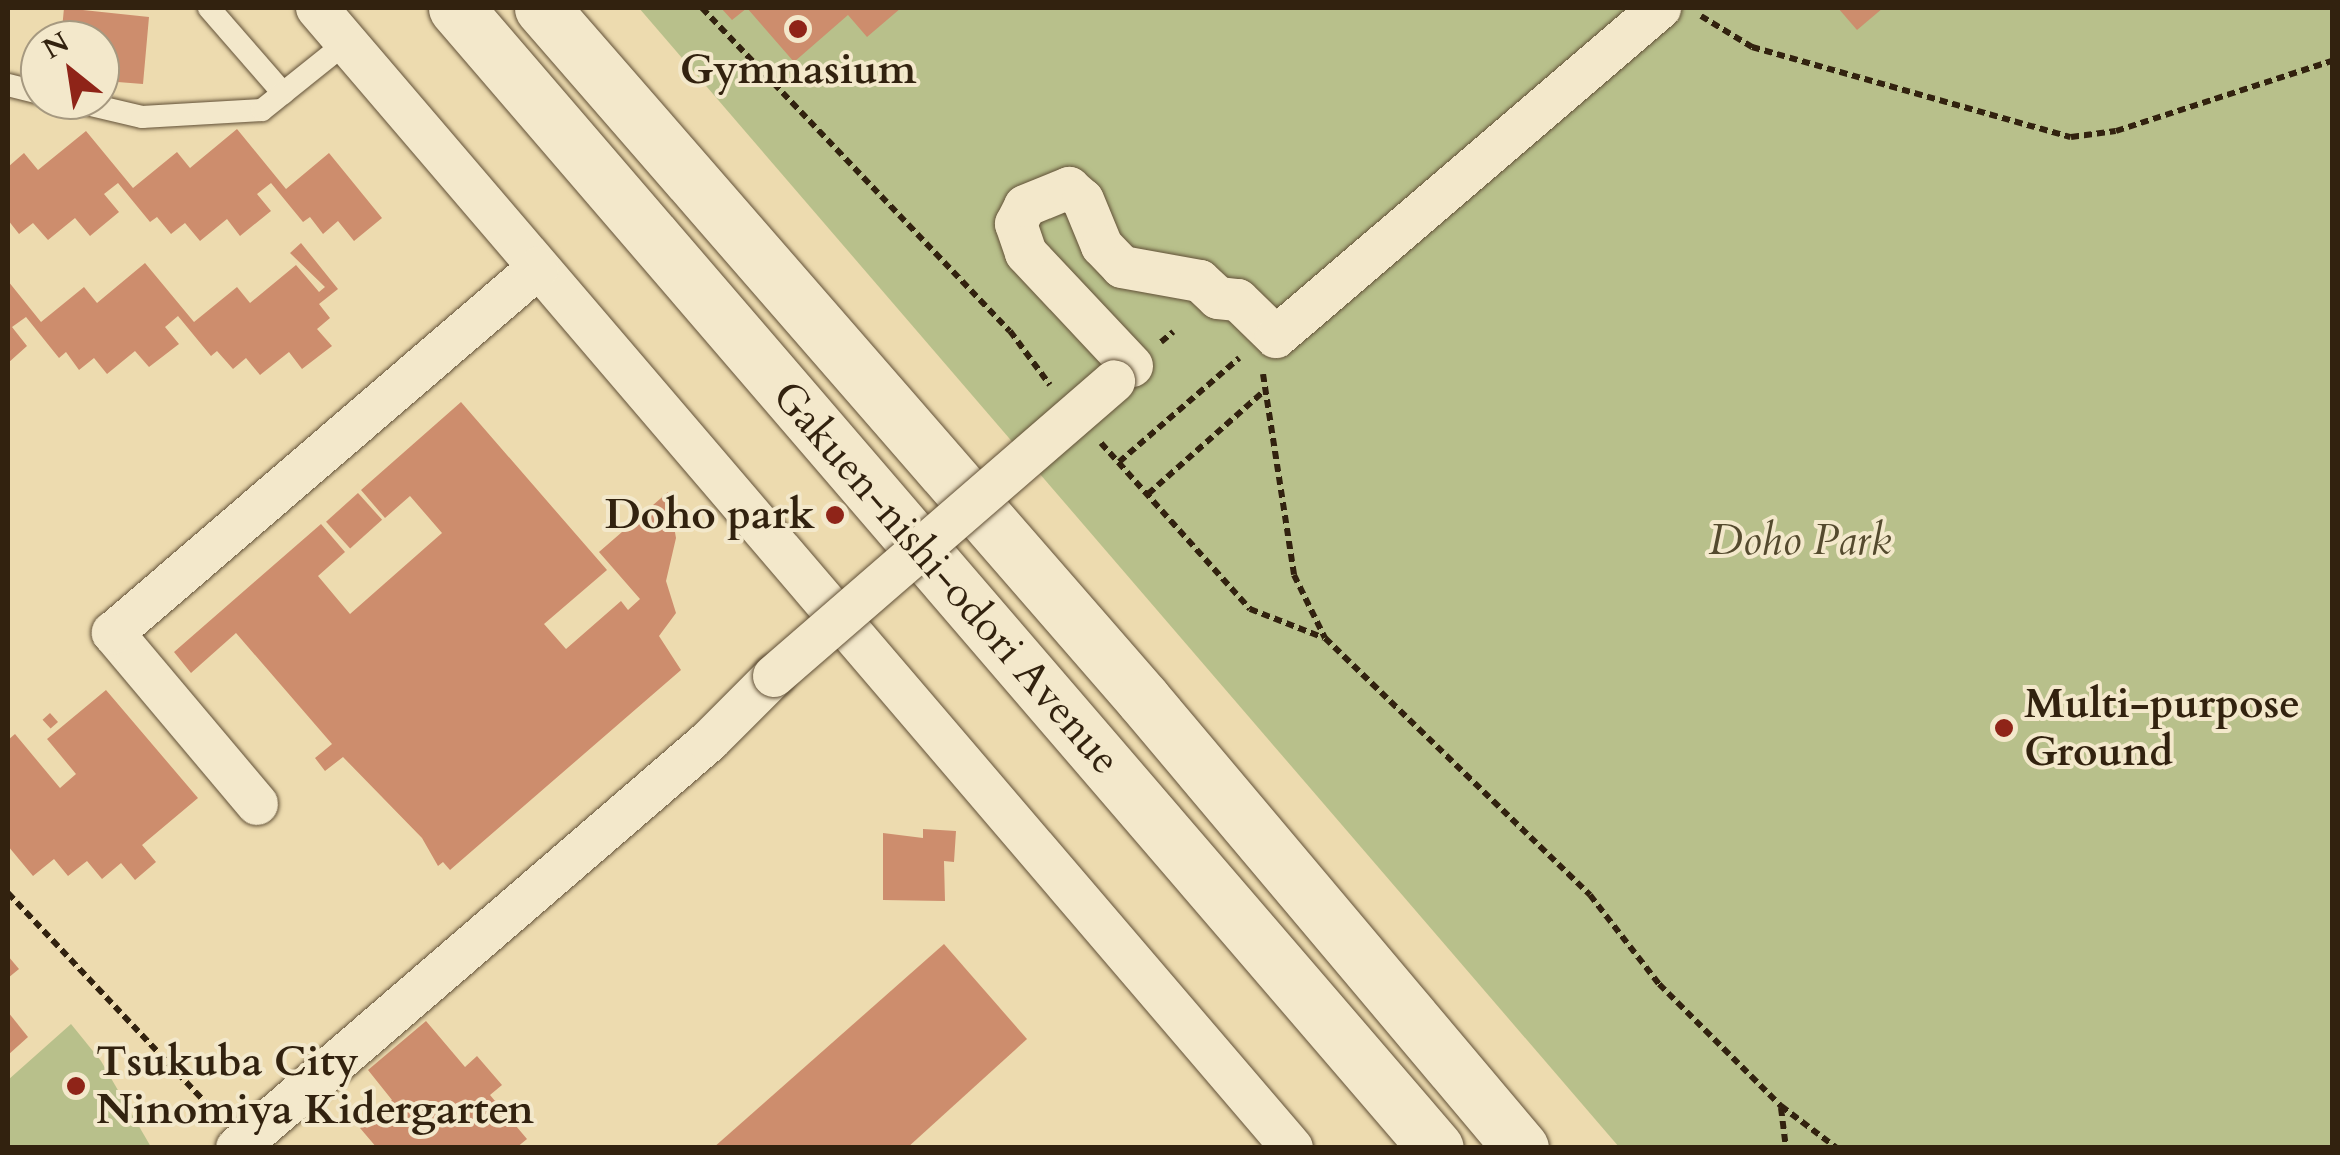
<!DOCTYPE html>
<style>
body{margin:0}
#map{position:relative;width:2340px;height:1155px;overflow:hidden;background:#eddbaf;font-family:Cardo,serif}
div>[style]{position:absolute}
.green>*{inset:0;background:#b8c08b}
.building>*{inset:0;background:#cd8d6d;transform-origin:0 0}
.path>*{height:6px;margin-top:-3px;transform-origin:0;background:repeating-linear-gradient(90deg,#32220f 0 8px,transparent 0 13px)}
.roads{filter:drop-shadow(0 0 2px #615037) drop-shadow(0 0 2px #615037)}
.lane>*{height:22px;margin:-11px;padding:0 11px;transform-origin:11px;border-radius:11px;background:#f3e8cb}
.street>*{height:42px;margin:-21px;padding:0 21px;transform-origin:21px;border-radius:21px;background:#f3e8cb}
.secondary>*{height:55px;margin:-27.5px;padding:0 27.5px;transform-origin:27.5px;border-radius:27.5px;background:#f3e8cb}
.bridges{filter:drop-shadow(0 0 2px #615037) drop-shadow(0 0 2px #615037)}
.street-bridge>*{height:42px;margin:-21px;padding:0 21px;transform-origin:21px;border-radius:21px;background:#f3e8cb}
.dots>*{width:28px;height:28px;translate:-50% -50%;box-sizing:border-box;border:5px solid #f3e8cb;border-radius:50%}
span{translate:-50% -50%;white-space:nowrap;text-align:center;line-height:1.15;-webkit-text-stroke:8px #f3e8cb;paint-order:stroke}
.poi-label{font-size:42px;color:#32220f;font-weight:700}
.right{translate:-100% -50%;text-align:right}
.left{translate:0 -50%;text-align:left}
.park-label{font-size:42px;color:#544a2e;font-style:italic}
.street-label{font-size:42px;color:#32220f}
.frame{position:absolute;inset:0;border:10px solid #32220f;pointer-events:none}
.north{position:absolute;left:20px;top:20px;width:100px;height:100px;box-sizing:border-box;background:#f3e8cb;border:2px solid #a69980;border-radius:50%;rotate:330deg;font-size:28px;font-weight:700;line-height:40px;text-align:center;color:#32220f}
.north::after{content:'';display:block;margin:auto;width:35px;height:45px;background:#8f2418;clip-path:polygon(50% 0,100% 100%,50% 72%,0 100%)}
</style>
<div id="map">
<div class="green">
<div style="clip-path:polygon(639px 8px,2332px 8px,2332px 1147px,1619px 1147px)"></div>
<div style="clip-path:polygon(71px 1024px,101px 1061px,151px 1147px,8px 1147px,8px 1080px)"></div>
</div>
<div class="building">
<div style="clip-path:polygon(64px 8px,149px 17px,143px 84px,105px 81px,107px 43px,61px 40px)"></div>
<div style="clip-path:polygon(721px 8px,901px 8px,867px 37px,848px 15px,794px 62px,747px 8px,732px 20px)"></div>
<div style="clip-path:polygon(1838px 8px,1883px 8px,1857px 30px)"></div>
<div style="clip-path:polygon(237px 129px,286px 189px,329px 153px,382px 218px,354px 241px,338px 221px,323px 234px,310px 217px,303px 222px,271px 183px,257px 194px,271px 211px,240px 236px,227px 219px,200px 241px,185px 223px,171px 234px,157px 217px,150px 222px,118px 183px,104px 194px,119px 212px,90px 236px,75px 218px,48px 240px,33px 223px,19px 234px,8px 220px,8px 167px,24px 153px,38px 170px,86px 131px,133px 188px,177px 152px,190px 168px)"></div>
<div style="clip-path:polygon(301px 243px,338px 289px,319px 304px,330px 318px,317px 329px,332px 346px,302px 369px,289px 352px,260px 375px,246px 358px,233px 369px,217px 351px,211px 356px,178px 316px,165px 327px,179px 344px,149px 367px,135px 351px,107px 374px,94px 358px,79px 370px,66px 352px,59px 358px,26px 317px,12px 327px,27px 346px,8px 363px,8px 281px,41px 322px,84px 287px,97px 303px,145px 263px,194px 322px,237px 287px,250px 303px,296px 265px,319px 292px,325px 287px,290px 253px)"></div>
<div style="clip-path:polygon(461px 402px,607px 570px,544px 624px,566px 649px,621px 601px,628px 610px,640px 599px,599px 552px,668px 492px,676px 538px,666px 581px,676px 613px,659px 636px,681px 670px,450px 870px,443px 862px,438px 866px,422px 838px,343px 757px,325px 771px,315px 758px,332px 744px,236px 633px,191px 673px,174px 652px,321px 524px,345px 552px,318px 576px,350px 614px,442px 533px,410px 496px,385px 518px,361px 490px)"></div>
<div style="left:358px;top:493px;width:36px;height:43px;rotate:48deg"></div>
<div style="clip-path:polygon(106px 690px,198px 798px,142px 845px,156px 862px,135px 880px,121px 863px,102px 879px,87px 861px,68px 876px,54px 859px,33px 876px,8px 846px,8px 740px,15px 734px,60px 788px,76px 774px,47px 739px)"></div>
<div style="left:50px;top:713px;width:12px;height:10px;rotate:48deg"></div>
<div style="clip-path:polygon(923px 829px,956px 831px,954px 862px,944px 861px,945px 901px,883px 900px,883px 833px,923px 838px)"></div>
<div style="clip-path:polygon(944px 944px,1027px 1039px,907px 1148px,713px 1148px)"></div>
<div style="clip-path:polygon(8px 956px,19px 969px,8px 978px)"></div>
<div style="clip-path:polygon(8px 1012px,28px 1037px,8px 1055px)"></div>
<div style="clip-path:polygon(426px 1021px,465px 1067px,477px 1056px,502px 1085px,490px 1095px,527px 1139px,516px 1148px,377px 1148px,360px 1128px,392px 1100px,368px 1070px)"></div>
</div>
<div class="path">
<div style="left:702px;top:8px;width:446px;rotate:46.4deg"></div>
<div style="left:1010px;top:331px;width:67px;rotate:53.5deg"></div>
<div style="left:1701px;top:16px;width:60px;rotate:31.3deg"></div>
<div style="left:1752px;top:47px;width:331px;rotate:15.8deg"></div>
<div style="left:2071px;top:137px;width:45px;rotate:-7.6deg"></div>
<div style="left:2116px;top:131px;width:227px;rotate:-18deg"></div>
<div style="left:1161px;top:342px;width:16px;rotate:-40deg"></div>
<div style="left:1263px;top:374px;width:203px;rotate:81.2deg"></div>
<div style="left:1294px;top:575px;width:70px;rotate:63.8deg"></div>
<div style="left:1325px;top:638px;width:369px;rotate:44.1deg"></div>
<div style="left:1590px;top:895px;width:113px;rotate:52.2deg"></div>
<div style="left:1659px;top:984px;width:173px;rotate:45deg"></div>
<div style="left:1781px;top:1106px;width:70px;rotate:36.9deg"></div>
<div style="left:1101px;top:443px;width:223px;rotate:48.1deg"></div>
<div style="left:1250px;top:609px;width:79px;rotate:21.4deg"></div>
<div style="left:1119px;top:462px;width:159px;rotate:-40.9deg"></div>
<div style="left:1148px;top:494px;width:154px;rotate:-41.6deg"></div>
<div style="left:8px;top:893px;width:303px;rotate:46.7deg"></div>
<div style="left:1781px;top:1108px;width:40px;rotate:82.9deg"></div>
</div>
<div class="roads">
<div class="lane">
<div style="left:209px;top:8px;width:113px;rotate:49deg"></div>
<div style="left:8px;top:85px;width:33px;rotate:14deg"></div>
<div style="left:70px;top:100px;width:74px;rotate:13.3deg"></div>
<div style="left:142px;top:117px;width:120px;rotate:-3.3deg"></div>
<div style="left:262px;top:110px;width:109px;rotate:-38.7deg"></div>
</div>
<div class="street">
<div style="left:317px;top:8px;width:1500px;rotate:49.46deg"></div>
<div style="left:1132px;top:366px;width:155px;rotate:-133.2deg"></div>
<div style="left:1026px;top:253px;width:31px;rotate:-109deg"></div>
<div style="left:1016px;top:224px;width:20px;rotate:-63deg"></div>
<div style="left:1025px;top:206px;width:48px;rotate:-22.2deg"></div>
<div style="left:1069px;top:188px;width:18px;rotate:41deg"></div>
<div style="left:1083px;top:200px;width:50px;rotate:67.6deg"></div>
<div style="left:1102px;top:246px;width:29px;rotate:46deg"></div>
<div style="left:1122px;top:267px;width:79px;rotate:10.2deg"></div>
<div style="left:1200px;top:281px;width:25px;rotate:43deg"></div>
<div style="left:1218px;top:298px;width:20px;rotate:6deg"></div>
<div style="left:1238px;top:300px;width:53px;rotate:44.2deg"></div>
<div style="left:1276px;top:337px;width:506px;rotate:-40.59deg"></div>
<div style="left:257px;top:804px;width:224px;rotate:-130.1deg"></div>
<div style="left:113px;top:633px;width:560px;rotate:-40.66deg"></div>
<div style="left:237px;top:1148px;width:623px;rotate:-40.77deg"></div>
<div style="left:709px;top:741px;width:92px;rotate:-45deg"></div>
</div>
<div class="secondary">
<div style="left:456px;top:8px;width:1503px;rotate:49.32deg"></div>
<div style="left:542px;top:8px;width:916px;rotate:48.98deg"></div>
<div style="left:1143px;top:699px;width:587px;rotate:49.91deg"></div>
</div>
</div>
<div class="bridges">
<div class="street-bridge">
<div style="left:774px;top:676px;width:450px;rotate:-40.9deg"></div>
</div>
</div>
<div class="dots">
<div style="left:798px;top:29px;background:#8f2418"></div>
<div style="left:835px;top:515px;background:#8f2418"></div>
<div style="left:2004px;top:728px;background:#8f2418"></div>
<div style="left:76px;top:1086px;background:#8f2418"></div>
</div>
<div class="poi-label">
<span style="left:798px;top:70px">Gymnasium</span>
<span class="right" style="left:815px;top:515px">Doho park</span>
<span class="left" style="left:2024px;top:728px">Multi-purpose<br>Ground</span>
<span class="left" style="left:96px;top:1086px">Tsukuba City<br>Ninomiya Kidergarten</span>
</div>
<div class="park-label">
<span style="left:1800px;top:541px">Doho Park</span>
</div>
<div class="street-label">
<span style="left:946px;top:578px;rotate:49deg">Gakuen-nishi-odori Avenue</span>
</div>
<div class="frame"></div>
<div class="north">N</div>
</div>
